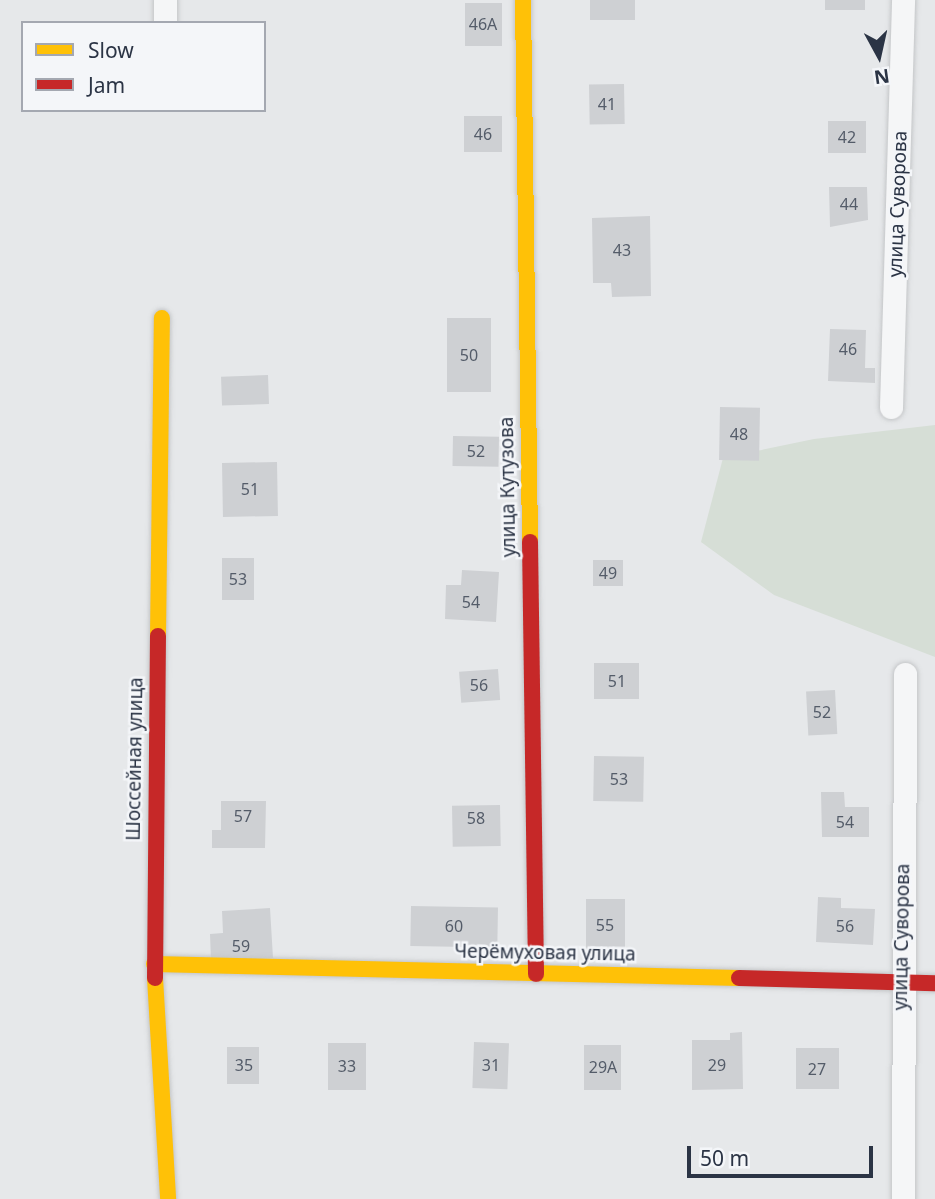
<!DOCTYPE html>
<meta charset="utf-8">
<style>
body{margin:0}
#map{position:relative;width:935px;height:1199px;overflow:hidden;background:#e6e8ea;font-family:"Noto Sans",sans-serif}
div>[style]{position:absolute}
.green>*{inset:0;background:#d6ded6}
.building>*{inset:0;background:#ced0d3;transform-origin:0 0}
.roads{filter:drop-shadow(0 0 2px #c4c6c8) drop-shadow(0 0 2px #c4c6c8)}
.street>*{height:23px;margin:-11.5px;padding:0 11.5px;transform-origin:11.5px;border-radius:11.5px;background:#f5f6f7}
.slow>*{height:16px;margin:-8px;padding:0 8px;transform-origin:8px;border-radius:8px;background:#ffc107}
.jam>*{height:16px;margin:-8px;padding:0 8px;transform-origin:8px;border-radius:8px;background:#c62828}
span{translate:-50% -50%;white-space:nowrap;text-align:center;line-height:1.15;-webkit-text-stroke:5px #f4f6f9;paint-order:stroke}
.number-label{font-size:16px;color:#545c69}
.number-label span{-webkit-text-stroke-width:0}
.street-label{font-size:19px;color:#2b3445}
.legend{position:absolute;left:21px;top:21px;width:245px;height:91px;box-sizing:border-box;background:#f4f6f9;border:2px solid #a4a8b1;margin:0;padding:9px 12px;list-style:none;font-size:21px;color:#2b3445}
.legend li{display:flex;align-items:center;gap:14px;height:35px}
.legend b{width:35px;border:2px solid #a4a8b1}
.north{position:absolute;left:844px;top:21px;width:70px;height:70px;-webkit-text-stroke:5px #f4f6f9;paint-order:stroke;rotate:172deg;font-size:19px;font-weight:700;line-height:28px;text-align:center;color:#2b3445}
.north::after{content:'';display:block;margin:auto;width:24px;height:32px;background:#2b3445;clip-path:polygon(50% 0,100% 100%,50% 72%,0 100%)}
.scale{position:absolute;left:687px;top:1146px;width:186px;height:32px;box-sizing:border-box;border:4px solid #2b3445;border-top:0;padding-left:9px;font-size:21px;line-height:24px;white-space:nowrap;color:#2b3445;-webkit-text-stroke:5px #f4f6f9;paint-order:stroke}
</style>
<div id="map">
<div class="green">
<div style="clip-path:polygon(935px 425px,935px 657px,774px 595px,701px 542px,723px 458px,814px 439px)"></div>
</div>
<div class="building">
<div style="left:590px;top:0;width:45px;height:20px"></div>
<div style="left:825px;top:0;width:40px;height:10px"></div>
<div style="left:465px;top:3px;width:37px;height:43px"></div>
<div style="left:624px;top:84px;width:40px;height:35px;rotate:89deg"></div>
<div style="left:464px;top:116px;width:38px;height:36px"></div>
<div style="left:828px;top:121px;width:38px;height:32px"></div>
<div style="clip-path:polygon(829px 187px,867px 187px,868px 220px,830px 227px)"></div>
<div style="clip-path:polygon(650px 216px,651px 296px,612px 297px,611px 283px,593px 283px,592px 218px)"></div>
<div style="left:447px;top:318px;width:44px;height:74px"></div>
<div style="clip-path:polygon(830px 329px,866px 330px,865px 368px,875px 368px,875px 383px,828px 381px)"></div>
<div style="left:268px;top:375px;width:29px;height:47px;rotate:88deg"></div>
<div style="left:720px;top:407px;width:40px;height:53px;rotate:1deg"></div>
<div style="left:453px;top:436px;width:46px;height:30px;rotate:1deg"></div>
<div style="left:277px;top:462px;width:54px;height:55px;rotate:89deg"></div>
<div style="left:222px;top:558px;width:32px;height:42px"></div>
<div style="left:593px;top:560px;width:30px;height:26px"></div>
<div style="clip-path:polygon(462px 570px,499px 572px,496px 622px,445px 619px,446px 585px,461px 585px)"></div>
<div style="left:594px;top:663px;width:45px;height:36px"></div>
<div style="left:498px;top:669px;width:31px;height:39px;rotate:86deg"></div>
<div style="left:835px;top:690px;width:44px;height:29px;rotate:87deg"></div>
<div style="left:594px;top:756px;width:50px;height:45px;rotate:1deg"></div>
<div style="clip-path:polygon(821px 792px,844px 792px,845px 807px,869px 807px,869px 837px,822px 837px)"></div>
<div style="clip-path:polygon(221px 801px,266px 801px,265px 848px,212px 848px,212px 830px,221px 830px)"></div>
<div style="left:500px;top:805px;width:41px;height:48px;rotate:89deg"></div>
<div style="clip-path:polygon(818px 897px,841px 898px,841px 908px,875px 909px,873px 945px,816px 942px)"></div>
<div style="left:586px;top:899px;width:39px;height:53px"></div>
<div style="left:411px;top:906px;width:87px;height:40px;rotate:1deg"></div>
<div style="clip-path:polygon(270px 908px,273px 958px,211px 961px,210px 934px,223px 933px,222px 911px)"></div>
<div style="clip-path:polygon(742px 1032px,743px 1089px,692px 1090px,692px 1040px,730px 1040px,730px 1033px)"></div>
<div style="left:474px;top:1042px;width:35px;height:46px;rotate:2deg"></div>
<div style="left:328px;top:1043px;width:38px;height:47px"></div>
<div style="left:584px;top:1045px;width:37px;height:45px"></div>
<div style="left:227px;top:1047px;width:32px;height:37px"></div>
<div style="left:796px;top:1048px;width:43px;height:41px"></div>
</div>
<div class="roads">
<div class="street">
<div style="left:165px;top:0;width:23px;rotate:90deg"></div>
<div style="left:891px;top:407px;width:407px;rotate:-88.3deg"></div>
<div style="left:903px;top:1199px;width:525px;rotate:-89.78deg"></div>
</div>
<div class="slow">
<div style="left:523px;top:0;width:542px;rotate:89.26deg"></div>
<div style="left:158px;top:636px;width:318px;rotate:-89.3deg"></div>
<div style="left:154px;top:964px;width:585px;rotate:1.37deg"></div>
<div style="left:155px;top:978px;width:221px;rotate:86.6deg"></div>
</div>
<div class="jam">
<div style="left:530px;top:542px;width:432px;rotate:89.2deg"></div>
<div style="left:155px;top:978px;width:342px;rotate:-89.5deg"></div>
<div style="left:739px;top:978px;width:196px;rotate:1.5deg"></div>
</div>
</div>
<div class="number-label">
<span style="left:483px;top:24px">46А</span>
<span style="left:607px;top:104px">41</span>
<span style="left:483px;top:134px">46</span>
<span style="left:847px;top:137px">42</span>
<span style="left:849px;top:204px">44</span>
<span style="left:622px;top:250px">43</span>
<span style="left:848px;top:349px">46</span>
<span style="left:469px;top:355px">50</span>
<span style="left:739px;top:434px">48</span>
<span style="left:476px;top:451px">52</span>
<span style="left:250px;top:489px">51</span>
<span style="left:608px;top:573px">49</span>
<span style="left:238px;top:579px">53</span>
<span style="left:471px;top:602px">54</span>
<span style="left:617px;top:681px">51</span>
<span style="left:479px;top:685px">56</span>
<span style="left:822px;top:712px">52</span>
<span style="left:619px;top:779px">53</span>
<span style="left:243px;top:816px">57</span>
<span style="left:476px;top:818px">58</span>
<span style="left:845px;top:822px">54</span>
<span style="left:605px;top:925px">55</span>
<span style="left:454px;top:926px">60</span>
<span style="left:845px;top:926px">56</span>
<span style="left:241px;top:946px">59</span>
<span style="left:244px;top:1065px">35</span>
<span style="left:491px;top:1065px">31</span>
<span style="left:717px;top:1065px">29</span>
<span style="left:347px;top:1066px">33</span>
<span style="left:603px;top:1067px">29А</span>
<span style="left:817px;top:1069px">27</span>
</div>
<div class="street-label">
<span style="left:898px;top:204px;rotate:-88deg">улица Суворова</span>
<span style="left:508px;top:487px;rotate:-91deg">улица Кутузова</span>
<span style="left:135px;top:759px;rotate:-89deg">Шоссейная улица</span>
<span style="left:902px;top:937px;rotate:-89deg">улица Суворова</span>
<span style="left:545px;top:953px;rotate:1deg">Черёмуховая улица</span>
</div>
<ul class="legend">
<li><b style="height:9px;background:#ffc107"></b>Slow</li>
<li><b style="height:9px;background:#c62828"></b>Jam</li>
</ul>
<div class="north">N</div>
<div class="scale">50 m</div>
</div>
